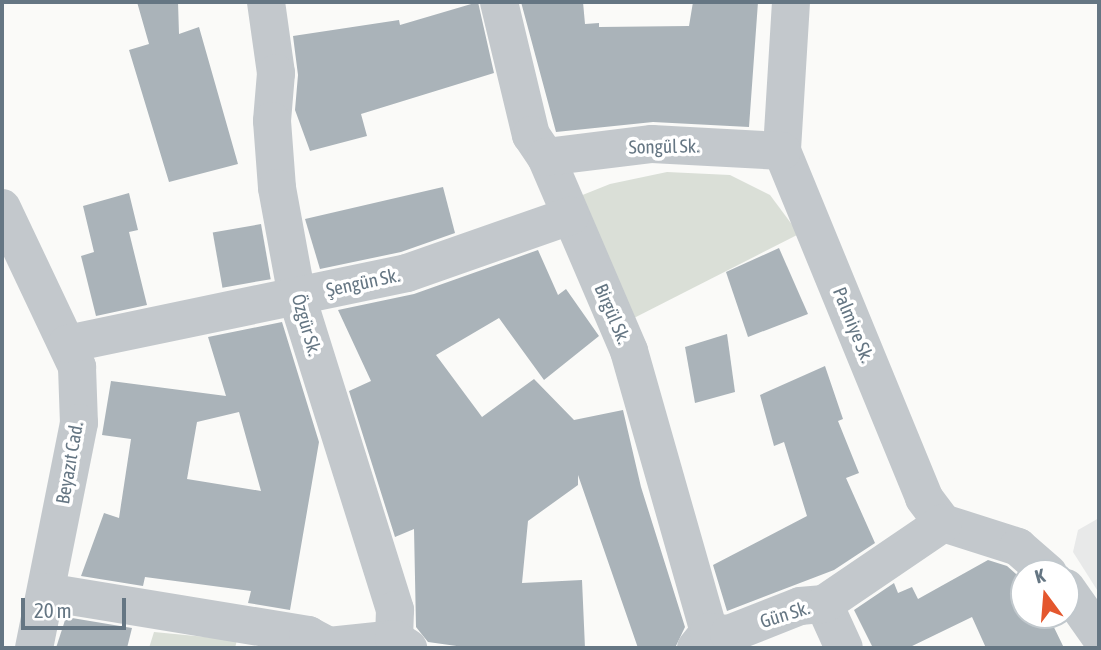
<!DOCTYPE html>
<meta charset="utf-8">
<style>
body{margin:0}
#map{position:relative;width:1101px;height:650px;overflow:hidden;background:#fafaf8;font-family:"Asap Condensed",sans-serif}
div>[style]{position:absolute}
.built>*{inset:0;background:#e8e9e9}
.green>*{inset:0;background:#dadfd7}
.building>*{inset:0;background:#aab3b9;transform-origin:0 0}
.minor>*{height:38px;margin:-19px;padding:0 19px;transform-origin:19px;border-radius:19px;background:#c3c8cc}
span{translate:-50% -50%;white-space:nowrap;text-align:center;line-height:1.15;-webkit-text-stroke:7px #fff;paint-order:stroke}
.street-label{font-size:19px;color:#657683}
.frame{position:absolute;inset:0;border:4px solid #657683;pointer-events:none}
.north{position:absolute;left:1010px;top:559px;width:70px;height:70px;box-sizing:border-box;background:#fff;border:2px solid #c1c8cd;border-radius:50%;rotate:344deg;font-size:19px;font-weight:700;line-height:28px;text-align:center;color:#657683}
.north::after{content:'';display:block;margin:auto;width:24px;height:32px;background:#e4572e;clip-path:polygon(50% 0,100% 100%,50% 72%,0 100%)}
.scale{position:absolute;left:21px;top:598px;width:105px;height:32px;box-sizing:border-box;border:4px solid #657683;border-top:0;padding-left:9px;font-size:21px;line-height:24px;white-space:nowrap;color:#657683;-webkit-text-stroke:5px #fff;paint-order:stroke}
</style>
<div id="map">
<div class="built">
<div style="clip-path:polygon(1099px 518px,1099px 593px,1073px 552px,1078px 530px)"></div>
</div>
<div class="green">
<div style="clip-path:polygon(667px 172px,730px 175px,770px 195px,799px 234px,632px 319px,580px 196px,610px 184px)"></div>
<div style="clip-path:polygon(154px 632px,237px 640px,235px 648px,149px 648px)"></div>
</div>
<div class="building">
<div style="clip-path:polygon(137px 2px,178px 2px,179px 34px,199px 27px,238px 164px,169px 182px,129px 50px,149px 44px)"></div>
<div style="clip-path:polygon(478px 2px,494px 73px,361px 114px,367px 136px,310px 151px,295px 110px,298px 75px,293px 36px,399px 20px,400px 25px)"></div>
<div style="clip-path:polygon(521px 2px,583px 2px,585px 24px,599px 23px,599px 27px,689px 26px,693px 2px,758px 2px,749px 127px,653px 122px,556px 132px)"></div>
<div style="clip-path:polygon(443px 187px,455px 233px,401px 252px,320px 269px,305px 219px)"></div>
<div style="clip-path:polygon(129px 193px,138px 230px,129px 232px,147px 305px,96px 316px,81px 256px,94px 252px,83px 206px)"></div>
<div style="left:261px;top:224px;width:56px;height:49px;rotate:80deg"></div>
<div style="clip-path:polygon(779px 248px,808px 314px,748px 337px,726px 272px)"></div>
<div style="clip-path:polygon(538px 250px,558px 295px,566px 289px,599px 336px,544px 380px,499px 318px,436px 355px,482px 417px,534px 379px,574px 420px,623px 410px,641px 487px,685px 627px,675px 648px,638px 648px,578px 475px,578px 485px,528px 521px,522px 583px,582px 580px,585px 648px,471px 648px,428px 642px,416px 627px,414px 529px,395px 537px,349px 391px,371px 381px,338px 310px,414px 294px)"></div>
<div style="clip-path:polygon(evenodd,282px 322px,319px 442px,290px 610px,248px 603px,251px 591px,145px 577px,143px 586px,81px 576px,104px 513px,119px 518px,131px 439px,102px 435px,111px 381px,226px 396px,208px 337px,282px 322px,239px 412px,261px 491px,187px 479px,197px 422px,239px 412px)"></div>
<div style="clip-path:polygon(727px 334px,735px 392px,695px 403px,685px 347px)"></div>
<div style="clip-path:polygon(825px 366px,843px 419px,838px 421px,859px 473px,846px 478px,875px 543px,834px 570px,727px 611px,713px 565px,807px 516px,784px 442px,774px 446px,760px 395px)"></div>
<div style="clip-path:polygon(988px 560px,1007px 566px,1024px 581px,1024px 615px,1048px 615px,1064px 648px,986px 648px,972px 617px,908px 648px,873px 648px,854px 610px,894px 583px,898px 593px,912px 587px,918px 599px)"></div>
<div style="clip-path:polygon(66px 617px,132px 628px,127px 648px,56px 648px)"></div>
</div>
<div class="minor">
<div style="left:266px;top:2px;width:72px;rotate:82deg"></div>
<div style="left:276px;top:73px;width:48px;rotate:94.8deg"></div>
<div style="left:272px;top:121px;width:67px;rotate:85.7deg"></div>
<div style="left:277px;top:188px;width:111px;rotate:79.6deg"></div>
<div style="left:297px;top:297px;width:328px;rotate:72.6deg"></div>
<div style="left:395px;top:610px;width:29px;rotate:92deg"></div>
<div style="left:499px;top:2px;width:137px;rotate:76.5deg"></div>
<div style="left:531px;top:135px;width:27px;rotate:56deg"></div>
<div style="left:546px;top:157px;width:211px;rotate:66.8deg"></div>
<div style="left:629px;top:351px;width:292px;rotate:74.1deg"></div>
<div style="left:791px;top:2px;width:149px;rotate:93.5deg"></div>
<div style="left:782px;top:151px;width:375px;rotate:67.7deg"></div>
<div style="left:924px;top:498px;width:31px;rotate:53deg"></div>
<div style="left:943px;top:523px;width:79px;rotate:17.7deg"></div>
<div style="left:1018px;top:547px;width:40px;rotate:41deg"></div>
<div style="left:546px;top:157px;width:107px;rotate:-7deg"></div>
<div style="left:652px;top:144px;width:130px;rotate:3.1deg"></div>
<div style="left:2px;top:208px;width:176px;rotate:64.7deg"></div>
<div style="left:77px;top:367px;width:56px;rotate:88deg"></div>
<div style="left:79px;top:423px;width:229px;rotate:101.3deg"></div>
<div style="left:67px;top:344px;width:347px;rotate:-11.8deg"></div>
<div style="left:407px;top:273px;width:173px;rotate:-19.3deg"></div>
<div style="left:1066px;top:588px;width:57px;rotate:54.9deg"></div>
<div style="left:46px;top:592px;width:266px;rotate:9.3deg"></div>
<div style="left:308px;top:635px;width:24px;rotate:28deg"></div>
<div style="left:329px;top:646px;width:65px;rotate:-6.1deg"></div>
<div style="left:394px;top:639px;width:17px;rotate:33deg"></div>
<div style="left:824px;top:604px;width:48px;rotate:65.6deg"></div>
<div style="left:696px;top:648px;width:21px;rotate:-51deg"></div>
<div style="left:709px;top:632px;width:20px;rotate:6deg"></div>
<div style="left:729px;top:634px;width:76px;rotate:-21.5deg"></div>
<div style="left:800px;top:606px;width:24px;rotate:-5deg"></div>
<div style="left:824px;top:604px;width:144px;rotate:-34.2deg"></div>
</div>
<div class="street-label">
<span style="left:664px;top:147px;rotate:-1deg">Songül Sk.</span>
<span style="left:363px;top:283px;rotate:-12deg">Şengün Sk.</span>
<span style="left:612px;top:314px;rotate:67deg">Birgül Sk.</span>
<span style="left:306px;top:325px;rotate:74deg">Özgür Sk.</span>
<span style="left:853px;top:325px;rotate:68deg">Palmiye Sk.</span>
<span style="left:70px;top:463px;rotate:-80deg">Beyazıt Cad.</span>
<span style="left:785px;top:615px;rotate:-17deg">Gün Sk.</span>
</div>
<div class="frame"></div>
<div class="north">K</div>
<div class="scale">20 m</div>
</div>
